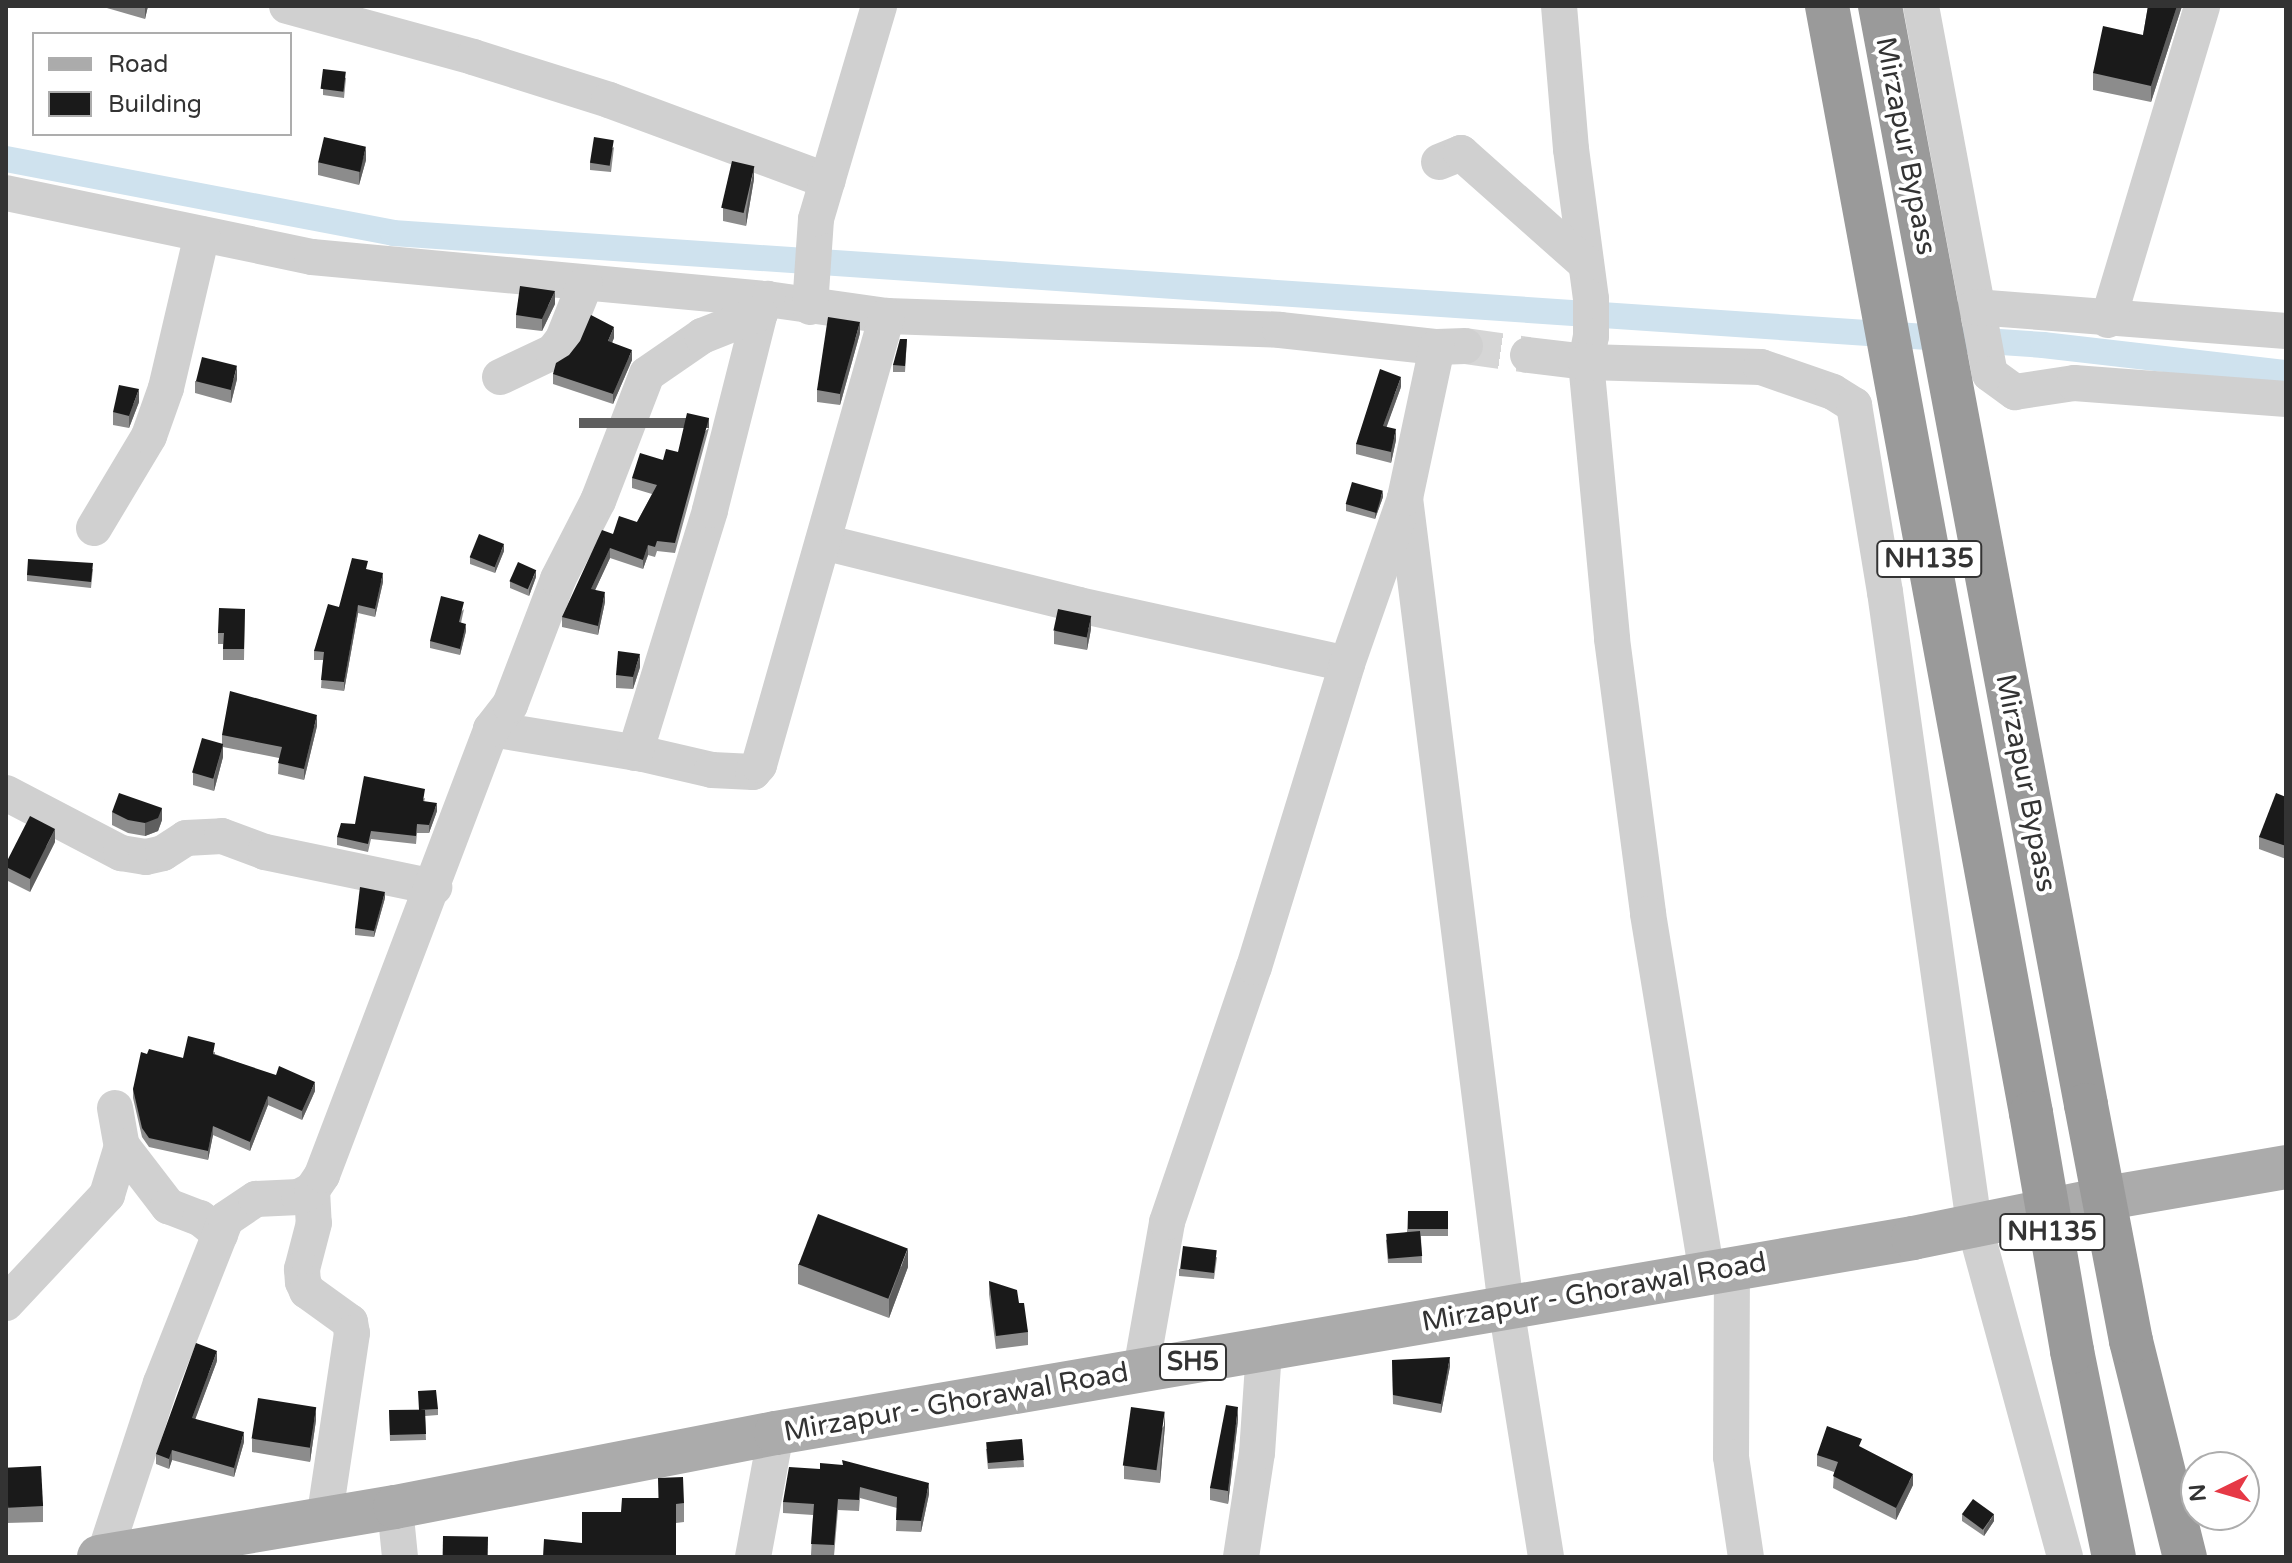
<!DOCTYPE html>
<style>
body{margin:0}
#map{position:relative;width:2292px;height:1563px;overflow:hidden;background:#fff;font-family:"Varela Round",sans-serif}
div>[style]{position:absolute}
.canal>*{height:26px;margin:-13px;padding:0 13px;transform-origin:13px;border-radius:13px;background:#cfe2ee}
.minor-tunnel>*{height:36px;margin-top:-18px;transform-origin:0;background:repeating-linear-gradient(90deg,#d6d6d6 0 36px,transparent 0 54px)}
.minor>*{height:36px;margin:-18px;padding:0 18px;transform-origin:18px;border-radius:18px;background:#d0d0d0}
.major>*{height:44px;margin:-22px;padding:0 22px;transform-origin:22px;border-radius:22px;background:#ababab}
.highway>*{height:44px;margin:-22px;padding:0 22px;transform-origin:22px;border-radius:22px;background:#9a9a9a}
.highway-bridge>*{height:44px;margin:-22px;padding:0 22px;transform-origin:22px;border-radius:22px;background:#9a9a9a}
.wall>*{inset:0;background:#8c8c8c}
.shaded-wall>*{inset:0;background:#5f5f5f;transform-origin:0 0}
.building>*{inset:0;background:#1a1a1a;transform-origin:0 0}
span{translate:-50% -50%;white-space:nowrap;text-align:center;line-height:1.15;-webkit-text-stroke:8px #fff;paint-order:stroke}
.shield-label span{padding:2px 6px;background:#fff;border:2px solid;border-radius:6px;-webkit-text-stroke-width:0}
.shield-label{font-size:26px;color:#333;font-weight:700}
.street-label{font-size:28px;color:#333}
.frame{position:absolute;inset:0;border:8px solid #333;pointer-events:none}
.legend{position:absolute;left:32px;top:32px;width:260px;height:104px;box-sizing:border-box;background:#fff;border:2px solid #adadad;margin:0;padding:10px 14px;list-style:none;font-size:24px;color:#333}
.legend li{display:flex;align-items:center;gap:16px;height:40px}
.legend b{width:40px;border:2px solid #adadad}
.north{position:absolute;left:2180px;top:1451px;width:80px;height:80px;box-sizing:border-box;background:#fff;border:2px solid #adadad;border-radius:50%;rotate:265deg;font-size:22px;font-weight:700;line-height:32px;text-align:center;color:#333}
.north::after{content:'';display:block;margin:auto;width:28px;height:36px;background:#e63946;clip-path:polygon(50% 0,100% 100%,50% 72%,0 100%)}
</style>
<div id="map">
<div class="canal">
<div style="left:6px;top:159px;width:394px;rotate:10.8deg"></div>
<div style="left:393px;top:233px;width:1654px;rotate:3.88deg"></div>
<div style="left:2043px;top:345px;width:245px;rotate:6.6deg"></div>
</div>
<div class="minor-tunnel">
<div style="left:1465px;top:346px;width:64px;rotate:8.1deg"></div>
</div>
<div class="minor">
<div style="left:287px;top:6px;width:193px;rotate:15.3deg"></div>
<div style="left:473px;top:57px;width:143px;rotate:17.5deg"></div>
<div style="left:609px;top:100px;width:233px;rotate:20.3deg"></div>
<div style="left:1559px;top:6px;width:144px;rotate:85.2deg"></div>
<div style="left:1571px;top:149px;width:151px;rotate:82.4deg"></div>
<div style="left:1591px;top:299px;width:37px;rotate:90deg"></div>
<div style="left:1591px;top:336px;width:26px;rotate:101deg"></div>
<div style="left:1586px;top:362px;width:278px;rotate:84.6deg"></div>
<div style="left:1612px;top:639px;width:277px;rotate:82.5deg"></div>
<div style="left:1648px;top:914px;width:365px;rotate:80.7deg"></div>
<div style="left:1921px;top:6px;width:374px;rotate:79.4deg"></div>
<div style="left:1990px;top:374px;width:31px;rotate:36deg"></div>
<div style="left:2015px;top:392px;width:60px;rotate:-8.7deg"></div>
<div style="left:2074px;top:383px;width:213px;rotate:4.3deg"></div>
<div style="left:1439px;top:162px;width:24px;rotate:-22deg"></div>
<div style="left:1461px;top:153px;width:167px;rotate:41.6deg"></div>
<div style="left:6px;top:193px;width:313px;rotate:11.8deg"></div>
<div style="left:312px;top:257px;width:457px;rotate:5.3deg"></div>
<div style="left:767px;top:299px;width:121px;rotate:8.1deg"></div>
<div style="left:887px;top:316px;width:393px;rotate:2deg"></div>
<div style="left:1280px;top:330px;width:158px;rotate:6.2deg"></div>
<div style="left:1437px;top:347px;width:28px;rotate:-2deg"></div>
<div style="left:810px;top:307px;width:88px;rotate:-86.1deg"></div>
<div style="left:816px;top:219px;width:222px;rotate:-73.5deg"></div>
<div style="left:1975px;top:307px;width:312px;rotate:4.4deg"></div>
<div style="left:2108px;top:320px;width:328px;rotate:-73.3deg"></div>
<div style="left:1528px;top:355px;width:58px;rotate:6.9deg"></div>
<div style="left:1586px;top:362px;width:175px;rotate:1.6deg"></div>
<div style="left:1761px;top:367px;width:76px;rotate:19.1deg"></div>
<div style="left:1833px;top:392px;width:25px;rotate:32deg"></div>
<div style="left:1854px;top:405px;width:190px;rotate:80.6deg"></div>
<div style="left:1885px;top:592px;width:638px;rotate:81.98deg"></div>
<div style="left:1974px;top:1224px;width:345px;rotate:74.7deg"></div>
<div style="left:500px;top:377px;width:59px;rotate:-25.3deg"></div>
<div style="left:553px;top:352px;width:16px;rotate:-52deg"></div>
<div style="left:563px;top:339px;width:59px;rotate:-68.2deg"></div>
<div style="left:1405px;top:498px;width:815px;rotate:82.88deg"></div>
<div style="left:1506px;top:1307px;width:253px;rotate:80.9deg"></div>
<div style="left:94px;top:528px;width:107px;rotate:-59.1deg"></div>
<div style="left:149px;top:436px;width:51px;rotate:-70.5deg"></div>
<div style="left:166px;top:388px;width:158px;rotate:-76.8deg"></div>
<div style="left:823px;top:542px;width:264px;rotate:13.8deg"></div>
<div style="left:1079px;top:605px;width:274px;rotate:12.4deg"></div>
<div style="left:491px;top:729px;width:154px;rotate:9.3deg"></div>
<div style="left:643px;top:754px;width:71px;rotate:13.1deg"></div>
<div style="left:712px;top:770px;width:41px;rotate:2.8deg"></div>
<div style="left:753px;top:772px;width:9px;rotate:-49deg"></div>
<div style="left:759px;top:765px;width:467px;rotate:-74.1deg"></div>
<div style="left:635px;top:753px;width:254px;rotate:-72.8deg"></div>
<div style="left:710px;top:510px;width:203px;rotate:-75.8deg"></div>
<div style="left:760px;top:313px;width:16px;rotate:-63deg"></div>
<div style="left:6px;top:793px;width:130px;rotate:27.6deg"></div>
<div style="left:121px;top:853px;width:25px;rotate:9deg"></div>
<div style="left:146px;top:857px;width:17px;rotate:-13deg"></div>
<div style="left:163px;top:853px;width:27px;rotate:-33deg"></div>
<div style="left:186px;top:838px;width:36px;rotate:-3deg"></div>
<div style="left:222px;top:836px;width:46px;rotate:20.4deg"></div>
<div style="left:265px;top:852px;width:173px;rotate:11.7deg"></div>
<div style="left:115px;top:1108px;width:39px;rotate:80deg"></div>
<div style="left:122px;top:1146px;width:76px;rotate:52.5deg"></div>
<div style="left:168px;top:1206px;width:34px;rotate:21deg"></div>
<div style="left:200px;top:1218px;width:26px;rotate:39deg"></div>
<div style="left:312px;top:1190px;width:33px;rotate:87deg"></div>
<div style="left:314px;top:1223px;width:48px;rotate:104.6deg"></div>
<div style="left:302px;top:1269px;width:13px;rotate:86deg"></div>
<div style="left:303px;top:1282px;width:10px;rotate:66deg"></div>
<div style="left:307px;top:1291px;width:53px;rotate:35.8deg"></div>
<div style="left:350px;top:1322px;width:11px;rotate:80deg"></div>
<div style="left:352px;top:1333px;width:189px;rotate:98.5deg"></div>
<div style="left:1732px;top:1268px;width:189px;rotate:90.3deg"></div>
<div style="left:1731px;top:1457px;width:101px;rotate:81.5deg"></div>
<div style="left:6px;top:1303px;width:148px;rotate:-46.9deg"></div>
<div style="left:107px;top:1195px;width:51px;rotate:-73deg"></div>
<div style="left:1141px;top:1370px;width:150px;rotate:-80deg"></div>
<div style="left:1167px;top:1222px;width:269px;rotate:-71.2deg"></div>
<div style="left:1254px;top:967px;width:317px;rotate:-72.9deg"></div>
<div style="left:1347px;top:664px;width:176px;rotate:-70.7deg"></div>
<div style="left:1405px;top:498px;width:154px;rotate:-78deg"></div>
<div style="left:395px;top:1507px;width:50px;rotate:84.3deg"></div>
<div style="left:104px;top:1556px;width:182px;rotate:-71.8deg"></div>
<div style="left:161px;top:1383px;width:176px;rotate:-68.4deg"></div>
<div style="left:226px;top:1219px;width:36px;rotate:-34deg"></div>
<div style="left:256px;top:1199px;width:43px;rotate:-2.7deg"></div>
<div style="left:299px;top:1197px;width:15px;rotate:-28deg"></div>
<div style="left:312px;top:1190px;width:18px;rotate:-56deg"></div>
<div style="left:322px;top:1175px;width:477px;rotate:-69.2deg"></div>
<div style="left:491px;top:729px;width:31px;rotate:-52deg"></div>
<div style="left:510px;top:705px;width:135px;rotate:-69.1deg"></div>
<div style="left:558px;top:579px;width:88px;rotate:-62.9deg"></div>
<div style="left:598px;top:501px;width:136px;rotate:-68.9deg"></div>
<div style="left:647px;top:374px;width:67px;rotate:-34.6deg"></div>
<div style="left:702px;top:336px;width:62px;rotate:-21.6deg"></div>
<div style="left:753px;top:1557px;width:126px;rotate:-79.5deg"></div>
<div style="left:1241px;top:1557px;width:105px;rotate:-81.3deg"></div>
<div style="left:1257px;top:1453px;width:102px;rotate:-86.1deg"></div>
</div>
<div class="major">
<div style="left:99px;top:1557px;width:300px;rotate:-9.6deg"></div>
<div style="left:395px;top:1507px;width:388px;rotate:-11deg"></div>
<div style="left:776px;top:1433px;width:1154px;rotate:-9.73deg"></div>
<div style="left:1913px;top:1238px;width:215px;rotate:-11.5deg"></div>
<div style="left:2124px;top:1195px;width:164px;rotate:-9.8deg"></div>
</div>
<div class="highway">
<div style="left:1827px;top:6px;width:1126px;rotate:79.56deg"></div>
<div style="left:1880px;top:6px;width:1118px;rotate:79.38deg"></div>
<div style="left:2131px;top:1341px;width:223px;rotate:76deg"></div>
<div style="left:2072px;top:1351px;width:210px;rotate:78.5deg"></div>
</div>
<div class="highway-bridge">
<div style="left:2086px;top:1105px;width:240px;rotate:79.2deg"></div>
<div style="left:2031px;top:1113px;width:242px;rotate:80.2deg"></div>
</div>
<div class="wall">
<div style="clip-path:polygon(100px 6px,148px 6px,145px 19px)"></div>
<div style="clip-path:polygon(2148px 6px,2182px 6px,2151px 102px,2093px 90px,2093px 73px,2143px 35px)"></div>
<div style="clip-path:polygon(323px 69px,346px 78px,344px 98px,323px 95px)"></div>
<div style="clip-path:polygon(614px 147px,611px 172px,590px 170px,590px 163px)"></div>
<div style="clip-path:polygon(366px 160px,359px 185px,318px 175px,318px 162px)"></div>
<div style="clip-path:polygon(754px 179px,746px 226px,723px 221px,723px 208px)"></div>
<div style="clip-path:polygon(555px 304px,542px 331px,516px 328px,516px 315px)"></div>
<div style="clip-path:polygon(860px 333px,840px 405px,817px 402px,817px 390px)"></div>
<div style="clip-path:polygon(614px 338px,612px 342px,632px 360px,613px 404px,553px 384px,553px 374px)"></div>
<div style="clip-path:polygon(907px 339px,905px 372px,893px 372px,893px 365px)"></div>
<div style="clip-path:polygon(237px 379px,231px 403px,195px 393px,195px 381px)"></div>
<div style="clip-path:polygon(1401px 387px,1386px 427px,1396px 440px,1391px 463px,1356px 454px,1356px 444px)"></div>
<div style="clip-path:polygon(139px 402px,129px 428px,113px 425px,113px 412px)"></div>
<div style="clip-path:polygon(709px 428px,675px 553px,657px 551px,655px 557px,648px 555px,643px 569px,610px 558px,595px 590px,605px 602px,598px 635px,562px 627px,562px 617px,613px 534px,637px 522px,652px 494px,632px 488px,632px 478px,663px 460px,678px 452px)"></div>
<div style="clip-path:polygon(1383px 497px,1375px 519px,1346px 511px,1346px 504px)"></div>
<div style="clip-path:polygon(504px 551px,495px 573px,470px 564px,470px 557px)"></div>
<div style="clip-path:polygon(93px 569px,91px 588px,27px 581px,27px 575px)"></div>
<div style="clip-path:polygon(368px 570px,383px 582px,375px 617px,358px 613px,344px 691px,321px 688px,323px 660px,314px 660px,314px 651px,339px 607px)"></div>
<div style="clip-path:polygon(536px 577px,529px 596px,510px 588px,510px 581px)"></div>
<div style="clip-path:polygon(245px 609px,244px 660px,223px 660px,223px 644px,218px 644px,218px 633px)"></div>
<div style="clip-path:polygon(464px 609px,461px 623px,466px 631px,460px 655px,430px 648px,430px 641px)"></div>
<div style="clip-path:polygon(1091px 629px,1087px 650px,1054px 644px,1054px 631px)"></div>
<div style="clip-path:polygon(640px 667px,633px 689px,616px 688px,616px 675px)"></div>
<div style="clip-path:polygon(317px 726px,304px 780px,278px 774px,279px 758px,223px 747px,223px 757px,214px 791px,193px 785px,193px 773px,222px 744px,222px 735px)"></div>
<div style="clip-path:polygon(2286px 797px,2286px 859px,2259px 849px,2259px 837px)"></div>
<div style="clip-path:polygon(425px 798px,424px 802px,437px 811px,429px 833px,417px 833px,416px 844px,371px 839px,368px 852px,337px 845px,337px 837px,355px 824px)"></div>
<div style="clip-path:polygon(112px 812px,162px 820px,158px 831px,145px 836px,128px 833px,112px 825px)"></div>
<div style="clip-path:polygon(55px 842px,30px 892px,6px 880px,6px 867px)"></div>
<div style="clip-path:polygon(385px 898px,374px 937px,355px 935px,355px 928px)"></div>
<div style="clip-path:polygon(215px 1052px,215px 1054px,315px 1091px,302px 1120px,268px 1105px,250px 1151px,213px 1135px,208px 1160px,149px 1147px,142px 1137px,133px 1098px,133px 1089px,147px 1054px,183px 1058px)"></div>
<div style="clip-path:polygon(1408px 1211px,1448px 1211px,1448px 1236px,1421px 1236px,1422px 1263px,1388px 1263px,1386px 1240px,1407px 1232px)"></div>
<div style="clip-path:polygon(1217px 1257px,1214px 1279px,1179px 1276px,1179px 1269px)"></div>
<div style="clip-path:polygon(798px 1264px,908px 1267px,889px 1318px,798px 1284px)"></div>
<div style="clip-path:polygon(989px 1281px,1019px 1303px,1028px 1332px,1028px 1345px,996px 1349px,989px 1294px)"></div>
<div style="clip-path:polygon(1392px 1360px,1450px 1366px,1441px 1413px,1393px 1404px)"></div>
<div style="clip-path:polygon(217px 1361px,195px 1419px,244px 1442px,234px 1477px,172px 1460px,169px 1469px,156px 1464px,156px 1454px)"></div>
<div style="clip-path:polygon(438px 1409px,438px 1415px,425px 1416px,426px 1440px,390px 1441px,389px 1410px)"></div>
<div style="clip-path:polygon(316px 1420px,310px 1462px,252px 1452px,252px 1439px)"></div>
<div style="clip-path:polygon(1238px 1420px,1228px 1504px,1210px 1500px,1210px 1488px)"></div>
<div style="clip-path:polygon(1165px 1425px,1160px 1483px,1124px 1479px,1124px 1466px)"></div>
<div style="clip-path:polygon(1022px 1439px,1024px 1467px,988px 1469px,986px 1449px)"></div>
<div style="clip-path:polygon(1862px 1448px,1913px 1485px,1896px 1520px,1833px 1488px,1834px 1472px,1817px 1466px,1817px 1455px)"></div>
<div style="clip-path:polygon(6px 1467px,43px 1506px,43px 1522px,6px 1523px)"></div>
<div style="clip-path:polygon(820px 1469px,929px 1494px,921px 1532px,896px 1531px,897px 1508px,860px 1498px,859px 1511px,838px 1510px,834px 1556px,811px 1555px,813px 1515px,783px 1513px,783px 1502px)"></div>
<div style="clip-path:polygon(658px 1478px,684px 1503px,684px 1522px,676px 1523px,582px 1543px,621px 1512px,658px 1498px)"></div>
<div style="clip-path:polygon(1962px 1515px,1994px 1521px,1984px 1536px,1962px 1521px)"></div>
</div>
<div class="shaded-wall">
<div style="clip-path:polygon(145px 6px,148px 6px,145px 19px)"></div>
<div style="clip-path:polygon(2177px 6px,2182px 6px,2151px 102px,2151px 86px)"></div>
<div style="clip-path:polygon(366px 147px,366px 160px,359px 185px,359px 172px)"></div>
<div style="clip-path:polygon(754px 166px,754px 179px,746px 226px,746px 213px)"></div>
<div style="clip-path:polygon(555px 291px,555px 304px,542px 331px,542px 319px)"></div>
<div style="clip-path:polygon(860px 322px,860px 333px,840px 405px,840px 394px)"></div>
<div style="clip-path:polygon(614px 327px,614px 338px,608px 352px,608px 341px)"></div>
<div style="clip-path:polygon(632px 350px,632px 360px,613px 404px,613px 394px)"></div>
<div style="clip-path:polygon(237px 366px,237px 379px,231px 403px,231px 390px)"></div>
<div style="clip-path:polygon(1401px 377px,1401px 387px,1383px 437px,1383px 426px)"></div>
<div style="clip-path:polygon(139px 389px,139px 402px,129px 428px,129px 416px)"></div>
<div style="left:709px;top:418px;width:10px;height:130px;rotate:90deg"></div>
<div style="clip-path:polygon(1396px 429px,1396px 440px,1391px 463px,1391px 452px)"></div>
<div style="clip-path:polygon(1383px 491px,1383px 497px,1375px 519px,1375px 513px)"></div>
<div style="clip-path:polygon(504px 544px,504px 551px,495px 573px,495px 567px)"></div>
<div style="clip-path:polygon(648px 545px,648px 555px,643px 569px,643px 560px)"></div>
<div style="clip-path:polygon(610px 548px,610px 558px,591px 599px,591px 589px)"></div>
<div style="clip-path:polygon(536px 570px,536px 577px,529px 596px,529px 590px)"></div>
<div style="clip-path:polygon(383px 573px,383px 582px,375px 617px,375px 609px)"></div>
<div style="clip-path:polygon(605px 592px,605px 602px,598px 635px,598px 626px)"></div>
<div style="clip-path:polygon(358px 605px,358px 613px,344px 691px,344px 682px)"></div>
<div style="clip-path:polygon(1091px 616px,1091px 629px,1087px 650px,1087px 637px)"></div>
<div style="clip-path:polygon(466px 624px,466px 631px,460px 655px,460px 649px)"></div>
<div style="clip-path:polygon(640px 654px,640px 667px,633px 689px,633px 677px)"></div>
<div style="clip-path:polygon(317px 715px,317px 726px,304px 780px,304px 769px)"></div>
<div style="clip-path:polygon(223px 744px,223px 757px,214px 791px,214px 778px)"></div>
<div style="clip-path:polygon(437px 803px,437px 811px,429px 833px,429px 825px)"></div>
<div style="clip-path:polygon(162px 808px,162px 820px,158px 831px,145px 836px,145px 823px)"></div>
<div style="clip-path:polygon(55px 829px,55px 842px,30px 892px,30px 879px)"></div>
<div style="clip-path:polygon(385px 892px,385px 898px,374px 937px,374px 931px)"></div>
<div style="clip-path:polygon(315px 1082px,315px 1091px,302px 1120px,302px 1111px)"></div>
<div style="clip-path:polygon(268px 1096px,268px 1105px,250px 1151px,250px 1142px)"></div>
<div style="clip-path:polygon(213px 1126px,213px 1135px,208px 1160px,208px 1151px)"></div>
<div style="clip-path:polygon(908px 1248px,908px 1267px,889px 1318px,889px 1299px)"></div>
<div style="clip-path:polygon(217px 1351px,217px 1361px,192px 1428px,192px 1418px)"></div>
<div style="clip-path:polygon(1450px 1357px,1450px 1366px,1441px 1413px,1441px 1404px)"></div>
<div style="clip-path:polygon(316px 1407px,316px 1420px,310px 1462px,310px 1449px)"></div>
<div style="clip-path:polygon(1238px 1407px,1238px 1420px,1228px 1504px,1228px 1491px)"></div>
<div style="clip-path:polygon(1165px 1412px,1165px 1425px,1160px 1483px,1160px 1470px)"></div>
<div style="clip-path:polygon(244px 1432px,244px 1442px,234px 1477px,234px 1468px)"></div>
<div style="clip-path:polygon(172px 1450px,172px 1460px,169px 1469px,169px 1459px)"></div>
<div style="clip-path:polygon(1913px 1474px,1913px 1485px,1896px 1520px,1896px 1508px)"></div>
<div style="clip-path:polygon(929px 1483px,929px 1494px,921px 1532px,921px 1521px)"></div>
<div style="clip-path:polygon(1994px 1514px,1994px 1521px,1984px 1536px,1984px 1530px)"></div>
</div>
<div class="building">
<div style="clip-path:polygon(2148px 6px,2177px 6px,2151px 86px,2093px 73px,2103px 26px,2143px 35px)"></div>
<div style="left:323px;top:69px;width:23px;height:20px;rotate:7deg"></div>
<div style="left:324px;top:137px;width:43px;height:26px;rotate:13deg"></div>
<div style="left:594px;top:137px;width:20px;height:26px;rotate:9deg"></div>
<div style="left:732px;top:161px;width:23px;height:48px;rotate:13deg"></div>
<div style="clip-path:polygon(520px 286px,555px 291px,542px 319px,516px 315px)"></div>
<div style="clip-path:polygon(591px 315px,614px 327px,608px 341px,632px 350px,613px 394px,553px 374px,556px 363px,569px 355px,580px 341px)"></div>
<div style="clip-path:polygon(828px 317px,860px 322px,840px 394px,817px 390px)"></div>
<div style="clip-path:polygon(900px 339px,907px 339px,905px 366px,893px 365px)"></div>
<div style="left:202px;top:357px;width:36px;height:25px;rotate:14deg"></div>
<div style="clip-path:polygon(1380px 369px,1401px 377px,1383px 426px,1396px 429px,1391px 452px,1356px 444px)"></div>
<div style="clip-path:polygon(119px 385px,139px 389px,129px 416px,113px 412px)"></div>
<div style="clip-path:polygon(687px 413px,709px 418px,675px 543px,657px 541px,655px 547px,648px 545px,643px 560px,610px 548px,591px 589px,605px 592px,598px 626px,562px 617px,602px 530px,613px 534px,619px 516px,637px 522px,657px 485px,632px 478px,640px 453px,663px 460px,666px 449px,678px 452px)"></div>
<div style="left:1352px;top:482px;width:32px;height:23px;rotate:16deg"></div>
<div style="left:479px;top:534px;width:27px;height:25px;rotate:22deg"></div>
<div style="clip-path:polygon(352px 558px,368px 561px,366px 569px,383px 573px,375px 609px,358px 605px,344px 682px,321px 680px,324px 652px,314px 651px,328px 604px,339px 607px)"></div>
<div style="clip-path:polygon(28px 559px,93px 563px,91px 582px,27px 575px)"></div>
<div style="left:518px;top:562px;width:20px;height:21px;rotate:24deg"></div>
<div style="clip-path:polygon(441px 596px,464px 602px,459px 622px,466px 624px,460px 649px,430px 641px)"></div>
<div style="clip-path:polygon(219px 608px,245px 609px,244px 649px,223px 649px,224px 633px,218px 633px)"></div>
<div style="left:1058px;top:609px;width:34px;height:22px;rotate:12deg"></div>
<div style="clip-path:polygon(618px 651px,640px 654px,633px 677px,616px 675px)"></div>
<div style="clip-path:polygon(230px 691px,317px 715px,304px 769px,278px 763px,282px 747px,222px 735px)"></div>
<div style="left:202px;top:738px;width:22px;height:36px;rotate:16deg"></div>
<div style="clip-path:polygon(364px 776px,425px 789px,423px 801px,437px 803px,429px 825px,417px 824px,416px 836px,371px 831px,368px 844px,337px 837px,341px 823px,355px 824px)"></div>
<div style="clip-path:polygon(119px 793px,162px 808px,158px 818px,145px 823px,128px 820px,112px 812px)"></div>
<div style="clip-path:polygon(2276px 793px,2286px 797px,2286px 846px,2259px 837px)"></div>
<div style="clip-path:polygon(30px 816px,55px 829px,30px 879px,6px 867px,6px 863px)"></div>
<div style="clip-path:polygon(360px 887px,385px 892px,374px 931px,355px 928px)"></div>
<div style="clip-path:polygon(188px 1036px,215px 1043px,213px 1054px,276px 1075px,279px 1066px,315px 1082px,302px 1111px,268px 1096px,250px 1142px,213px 1126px,208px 1151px,149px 1138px,142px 1128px,133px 1089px,141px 1052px,147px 1054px,149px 1049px,183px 1058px)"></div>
<div style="left:1408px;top:1211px;width:40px;height:18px"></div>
<div style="left:818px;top:1214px;width:96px;height:54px;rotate:21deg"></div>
<div style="left:1420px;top:1231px;width:25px;height:34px;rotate:85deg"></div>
<div style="left:1183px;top:1246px;width:34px;height:23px;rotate:7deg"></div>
<div style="clip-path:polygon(989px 1281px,1017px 1290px,1019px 1303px,1024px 1303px,1028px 1332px,996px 1336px)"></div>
<div style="clip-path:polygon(196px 1343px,217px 1351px,192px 1418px,244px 1432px,234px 1468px,172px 1450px,169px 1459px,156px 1454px)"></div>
<div style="clip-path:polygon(1450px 1357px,1441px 1404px,1393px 1395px,1392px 1360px)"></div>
<div style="clip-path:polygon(436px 1390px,438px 1409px,420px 1410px,425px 1410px,426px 1434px,390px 1435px,389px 1410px,419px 1410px,418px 1391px)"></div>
<div style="left:258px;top:1398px;width:59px;height:41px;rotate:9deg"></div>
<div style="clip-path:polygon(1226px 1405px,1238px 1407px,1228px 1491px,1210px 1488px)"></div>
<div style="left:1131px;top:1407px;width:34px;height:59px;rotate:8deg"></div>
<div style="clip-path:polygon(1827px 1426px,1862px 1439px,1859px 1446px,1913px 1474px,1896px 1508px,1833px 1476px,1838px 1462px,1817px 1455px)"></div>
<div style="left:1022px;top:1439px;width:21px;height:36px;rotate:85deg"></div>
<div style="clip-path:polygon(842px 1460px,929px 1483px,921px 1521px,896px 1520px,897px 1497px,860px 1487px,859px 1500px,838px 1499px,834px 1545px,811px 1544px,814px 1504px,783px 1502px,789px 1467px,820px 1469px,820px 1463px,843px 1465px)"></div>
<div style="left:41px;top:1466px;width:40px;height:35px;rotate:87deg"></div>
<div style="clip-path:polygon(683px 1477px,684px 1503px,676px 1504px,676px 1557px,543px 1557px,544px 1539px,582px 1543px,582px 1512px,621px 1512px,622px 1498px,659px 1498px,658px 1478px)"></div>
<div style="left:1973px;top:1499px;width:26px;height:19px;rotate:36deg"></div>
<div style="left:443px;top:1536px;width:45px;height:21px;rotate:1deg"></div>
</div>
<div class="shield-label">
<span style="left:1929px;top:559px">NH135</span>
<span style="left:2052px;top:1232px">NH135</span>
<span style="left:1193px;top:1362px">SH5</span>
</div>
<div class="street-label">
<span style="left:1906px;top:146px;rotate:79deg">Mirzapur Bypass</span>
<span style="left:2026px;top:783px;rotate:79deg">Mirzapur Bypass</span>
<span style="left:1594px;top:1292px;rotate:-10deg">Mirzapur - Ghorawal Road</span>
<span style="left:956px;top:1402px;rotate:-10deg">Mirzapur - Ghorawal Road</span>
</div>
<div class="frame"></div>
<ul class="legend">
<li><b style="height:10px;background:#ababab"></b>Road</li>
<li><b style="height:22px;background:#1a1a1a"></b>Building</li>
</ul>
<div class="north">N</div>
</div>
